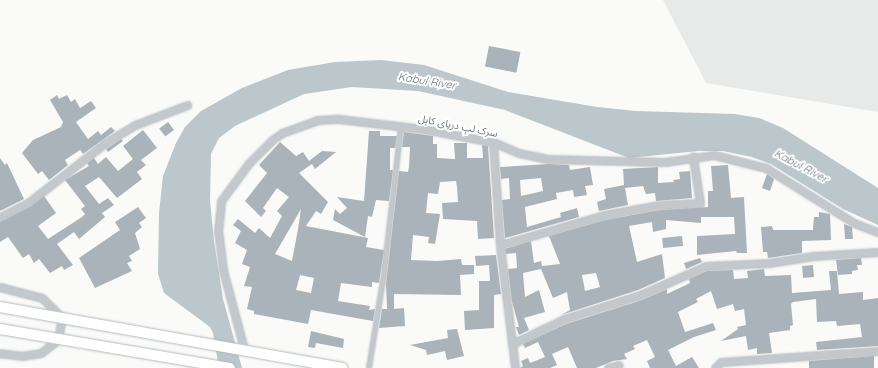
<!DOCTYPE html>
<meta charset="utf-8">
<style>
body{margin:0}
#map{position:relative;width:878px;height:368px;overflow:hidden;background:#fafaf8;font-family:Quicksand,"Noto Sans Arabic",sans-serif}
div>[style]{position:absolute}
.built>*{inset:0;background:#e8e9e9}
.water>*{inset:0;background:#bbc7cb}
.building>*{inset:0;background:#aab3b9;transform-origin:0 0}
.roads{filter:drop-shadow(0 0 1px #b3babf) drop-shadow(0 0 1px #b3babf)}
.service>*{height:3.5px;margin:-1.75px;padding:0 1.75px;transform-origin:1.75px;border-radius:1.75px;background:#c3c8cc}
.minor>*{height:7px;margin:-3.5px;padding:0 3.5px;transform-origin:3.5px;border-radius:3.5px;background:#c3c8cc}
.secondary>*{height:10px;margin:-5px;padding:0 5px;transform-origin:5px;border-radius:5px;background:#fff}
span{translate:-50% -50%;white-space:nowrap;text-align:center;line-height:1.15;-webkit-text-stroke:4px #fff;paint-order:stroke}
.street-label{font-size:10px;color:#657683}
.water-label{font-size:11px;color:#60757c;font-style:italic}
</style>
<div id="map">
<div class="built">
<div style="clip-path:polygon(663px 0,878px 0,878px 112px,706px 83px)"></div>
</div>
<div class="water">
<div style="clip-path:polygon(381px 60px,424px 65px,508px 92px,597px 107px,636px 111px,735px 114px,759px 118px,783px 128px,878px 188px,878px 225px,843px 209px,771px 164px,752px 157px,723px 151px,698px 151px,629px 158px,505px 110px,418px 91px,352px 87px,304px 94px,235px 126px,219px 138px,211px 154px,210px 201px,214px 241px,223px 299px,242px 368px,235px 368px,232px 363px,219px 368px,213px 333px,210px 327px,164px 293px,158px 274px,159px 213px,163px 176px,176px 143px,185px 127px,201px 111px,242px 88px,288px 70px,335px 62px)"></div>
</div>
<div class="building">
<div style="left:489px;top:46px;width:32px;height:21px;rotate:11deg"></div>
<div style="clip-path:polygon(57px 95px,59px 99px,67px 95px,71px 102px,75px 99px,80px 108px,91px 101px,96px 108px,76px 122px,88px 139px,98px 131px,101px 135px,111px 127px,115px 131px,83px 154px,80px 150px,65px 160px,68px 165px,49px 180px,42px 171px,38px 174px,22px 153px,33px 140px,61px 127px,63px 122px,50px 100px)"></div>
<div style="left:168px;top:122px;width:10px;height:11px;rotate:53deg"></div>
<div style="clip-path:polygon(143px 130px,157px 148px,141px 160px,146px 165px,137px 172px,142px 179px,117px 198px,99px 177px,85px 186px,99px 204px,108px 198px,114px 205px,102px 213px,105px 217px,79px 239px,74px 232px,57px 244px,73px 265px,64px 270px,62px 266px,50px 273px,39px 259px,34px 263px,29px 254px,23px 258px,8px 237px,0 242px,0 222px,31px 206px,44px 196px,56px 213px,38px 226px,48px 239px,82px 217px,85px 214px,81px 209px,85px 206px,65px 180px,89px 166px,87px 163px,94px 158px,98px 164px,106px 157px,118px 171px,133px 159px,123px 146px)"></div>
<div style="clip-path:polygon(369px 131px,380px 131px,380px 136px,397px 136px,395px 148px,390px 148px,390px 170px,393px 170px,389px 201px,376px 200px,372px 217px,368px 216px,365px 237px,333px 220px,335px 209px,340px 214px,347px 208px,337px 197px,364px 201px)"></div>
<div style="clip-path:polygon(404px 132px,433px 136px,433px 144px,437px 144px,437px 158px,455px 159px,454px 143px,467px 143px,467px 158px,483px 158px,482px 145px,488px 146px,494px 238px,478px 239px,477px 221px,443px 219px,442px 203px,458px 202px,457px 187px,456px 181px,440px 182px,438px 194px,428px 193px,426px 213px,440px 214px,435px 244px,428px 243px,429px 237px,413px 235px,411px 260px,437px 261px,461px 259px,462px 265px,474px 265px,474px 274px,460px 275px,461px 295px,394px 294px,394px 309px,404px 308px,405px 326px,379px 328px,382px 309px,387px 309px,386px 284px,399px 171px,408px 172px,409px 167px,410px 147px,402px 147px)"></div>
<div style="clip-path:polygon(121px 139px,123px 141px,108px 152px,106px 149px)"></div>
<div style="clip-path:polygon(evenodd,280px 142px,296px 156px,303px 152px,309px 161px,322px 151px,336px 152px,315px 169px,312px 164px,299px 173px,328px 202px,321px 214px,316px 211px,306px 226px,368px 238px,366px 247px,384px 250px,379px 283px,372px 282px,372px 287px,341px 283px,338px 301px,370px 306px,369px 310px,375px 309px,373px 321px,311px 310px,308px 324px,254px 314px,254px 311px,247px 309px,252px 287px,244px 286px,250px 267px,242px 264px,247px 250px,235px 243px,241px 231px,233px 225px,238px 219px,255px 233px,259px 228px,270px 238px,282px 216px,277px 211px,289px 197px,277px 188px,263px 208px,266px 211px,261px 217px,245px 201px,267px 173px,259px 165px,280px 142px,301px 209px,298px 229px,292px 261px,275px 254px,301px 209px,280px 142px,300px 275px,314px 278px,311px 293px,296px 290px,300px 275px)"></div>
<div style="clip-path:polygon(0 158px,5px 165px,7px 163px,24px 199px,0 211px)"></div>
<div style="clip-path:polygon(evenodd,549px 164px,569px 165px,570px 170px,590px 167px,593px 185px,585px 186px,587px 195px,574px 197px,573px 190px,556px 193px,557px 199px,525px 207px,527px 227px,561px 217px,560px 213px,577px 208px,579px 217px,505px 238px,502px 200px,510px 199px,509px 178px,501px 179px,500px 167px,549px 164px,541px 178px,543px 191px,521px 196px,520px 180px,541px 178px)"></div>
<div style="clip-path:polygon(evenodd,728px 165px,731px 198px,744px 197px,747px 253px,737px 253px,736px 251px,697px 255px,697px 236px,735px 234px,734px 217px,701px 217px,701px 223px,666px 220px,666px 229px,653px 232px,652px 222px,629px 226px,637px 262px,662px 254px,665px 278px,638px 290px,561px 315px,570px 310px,567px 292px,553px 298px,541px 269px,523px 273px,525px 297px,539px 290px,545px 312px,524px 318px,529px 330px,519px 335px,516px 327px,519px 327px,512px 302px,508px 269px,517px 268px,516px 253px,506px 254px,505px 249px,531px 241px,534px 263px,541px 261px,542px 266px,560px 264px,549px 236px,605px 220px,660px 210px,708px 207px,708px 191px,713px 191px,711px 166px,728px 165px,596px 273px,600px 287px,585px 291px,582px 275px,596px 273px)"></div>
<div style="clip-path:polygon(658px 167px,658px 183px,674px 182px,673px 180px,680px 179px,679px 172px,690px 171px,692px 198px,656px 201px,655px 193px,646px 194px,643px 186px,625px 188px,628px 205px,599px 211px,597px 202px,606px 199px,604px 189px,624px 185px,623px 169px)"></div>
<div style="clip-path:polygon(767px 174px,774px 179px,770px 191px,762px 188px)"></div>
<div style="clip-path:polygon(138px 207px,146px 218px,139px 223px,142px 227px,135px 233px,140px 249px,129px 256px,132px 261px,127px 263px,132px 271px,95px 288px,79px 258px,120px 230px,115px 222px)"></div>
<div style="clip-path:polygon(819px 212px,830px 214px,831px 240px,802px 241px,802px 253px,768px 258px,767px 252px,763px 252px,761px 227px,772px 226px,773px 230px,813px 230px,814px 217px,819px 217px)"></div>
<div style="clip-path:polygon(844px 224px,852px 227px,853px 239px,845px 239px)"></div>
<div style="left:682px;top:236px;width:10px;height:20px;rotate:84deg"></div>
<div style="clip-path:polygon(496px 255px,501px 294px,494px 295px,494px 328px,465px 330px,464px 311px,479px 310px,479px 281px,490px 281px,489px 265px,476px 266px,475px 256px)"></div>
<div style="clip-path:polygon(700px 258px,702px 262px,686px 269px,684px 263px)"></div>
<div style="clip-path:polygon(861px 258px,862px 265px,857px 265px,858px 270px,852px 271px,852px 274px,838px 275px,836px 260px)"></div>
<div style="left:813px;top:265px;width:12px;height:11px;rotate:85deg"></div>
<div style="clip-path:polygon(764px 269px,765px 276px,791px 275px,792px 293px,831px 290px,829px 271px,837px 271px,839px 294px,863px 292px,863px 300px,878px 298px,878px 346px,817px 350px,816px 342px,862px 337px,860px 324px,837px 326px,836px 321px,817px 322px,816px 299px,793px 302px,791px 304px,793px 325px,790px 326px,790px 330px,769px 333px,772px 353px,757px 354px,757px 348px,748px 350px,746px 336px,721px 341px,738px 329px,737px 327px,746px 325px,744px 309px,735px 311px,733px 304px,717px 309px,711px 291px,696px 299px,698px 302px,678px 312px,685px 332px,713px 323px,716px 330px,694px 337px,668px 350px,676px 366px,692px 357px,699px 368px,650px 368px,647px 361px,655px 357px,647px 340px,633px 346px,635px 349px,624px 354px,627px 359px,613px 361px,596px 368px,577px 368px,568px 347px,552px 354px,557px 365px,550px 368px,520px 368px,523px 366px,521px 361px,528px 358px,530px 363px,545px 357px,538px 342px,525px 348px,523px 344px,566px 324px,642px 300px,667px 289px,667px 294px,690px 283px,689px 279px,707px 271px,733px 270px,734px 279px,748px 278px,747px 271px)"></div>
<div style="clip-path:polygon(457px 329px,464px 356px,447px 360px,445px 351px,427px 355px,426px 350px,410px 345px,448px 338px,447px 330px)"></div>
<div style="clip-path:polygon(311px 331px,344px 339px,343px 348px,316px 343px,315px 348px,308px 347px)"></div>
<div style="clip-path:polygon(874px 356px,874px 368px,809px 368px,809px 361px)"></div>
</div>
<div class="roads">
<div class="service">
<div style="left:369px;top:368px;width:95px;rotate:-80.9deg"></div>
<div style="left:384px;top:274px;width:149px;rotate:-83.4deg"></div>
</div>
<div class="minor">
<div style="left:493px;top:142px;width:103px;rotate:86.1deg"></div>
<div style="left:500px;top:245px;width:124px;rotate:83deg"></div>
<div style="left:0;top:217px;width:33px;rotate:-27deg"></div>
<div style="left:29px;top:202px;width:96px;rotate:-37.8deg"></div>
<div style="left:105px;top:143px;width:35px;rotate:-31deg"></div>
<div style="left:135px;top:125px;width:56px;rotate:-21deg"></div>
<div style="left:500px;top:245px;width:108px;rotate:-16.1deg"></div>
<div style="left:604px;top:215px;width:56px;rotate:-10.3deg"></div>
<div style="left:659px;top:205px;width:41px;rotate:-2.8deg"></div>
<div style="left:700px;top:203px;width:47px;rotate:-98.7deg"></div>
<div style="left:0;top:287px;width:43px;rotate:14.7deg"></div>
<div style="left:42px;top:298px;width:28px;rotate:44deg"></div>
<div style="left:62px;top:317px;width:23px;rotate:100deg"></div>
<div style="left:58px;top:340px;width:21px;rotate:143deg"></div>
<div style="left:41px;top:353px;width:18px;rotate:171deg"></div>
<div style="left:23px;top:356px;width:23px;rotate:-173deg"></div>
<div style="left:512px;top:344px;width:58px;rotate:-25.7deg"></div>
<div style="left:564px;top:319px;width:80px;rotate:-17.5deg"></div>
<div style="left:640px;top:295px;width:72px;rotate:-23.7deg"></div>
<div style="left:706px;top:266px;width:63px;rotate:-2.7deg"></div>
<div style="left:769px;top:263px;width:45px;rotate:-9deg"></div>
<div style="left:813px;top:256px;width:65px;rotate:-3.5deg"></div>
<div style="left:244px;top:349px;width:82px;rotate:-104.9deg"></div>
<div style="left:223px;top:270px;width:38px;rotate:-97deg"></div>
<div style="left:218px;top:232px;width:31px;rotate:-84deg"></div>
<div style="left:221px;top:201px;width:47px;rotate:-53.6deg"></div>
<div style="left:249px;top:163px;width:33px;rotate:-45deg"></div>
<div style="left:272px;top:140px;width:12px;rotate:-35deg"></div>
<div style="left:282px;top:133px;width:37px;rotate:-20deg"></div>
<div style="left:317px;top:120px;width:22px;rotate:-3deg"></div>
<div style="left:339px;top:119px;width:85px;rotate:6.8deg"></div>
<div style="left:423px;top:129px;width:71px;rotate:10.5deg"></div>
<div style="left:493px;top:142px;width:28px;rotate:23deg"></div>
<div style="left:519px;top:153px;width:29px;rotate:12deg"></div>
<div style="left:547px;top:159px;width:118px;rotate:1.5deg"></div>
<div style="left:665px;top:162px;width:49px;rotate:-8.1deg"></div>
<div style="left:714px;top:155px;width:54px;rotate:14deg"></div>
<div style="left:766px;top:168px;width:104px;rotate:32deg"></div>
<div style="left:854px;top:223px;width:26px;rotate:21deg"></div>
<div style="left:608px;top:368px;width:11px;rotate:-15deg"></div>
<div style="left:715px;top:368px;width:8px;rotate:-45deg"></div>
<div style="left:721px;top:362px;width:157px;rotate:-4deg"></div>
</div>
<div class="secondary">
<div style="left:0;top:307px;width:348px;rotate:10.1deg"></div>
<div style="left:0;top:329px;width:233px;rotate:9.6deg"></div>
</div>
</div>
<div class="street-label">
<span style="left:458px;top:126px;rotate:11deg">سرک لبِ دریای کابل</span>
</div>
<div class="water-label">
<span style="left:427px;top:81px;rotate:9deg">Kabul River</span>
<span style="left:801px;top:166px;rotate:28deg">Kabul River</span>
</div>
</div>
